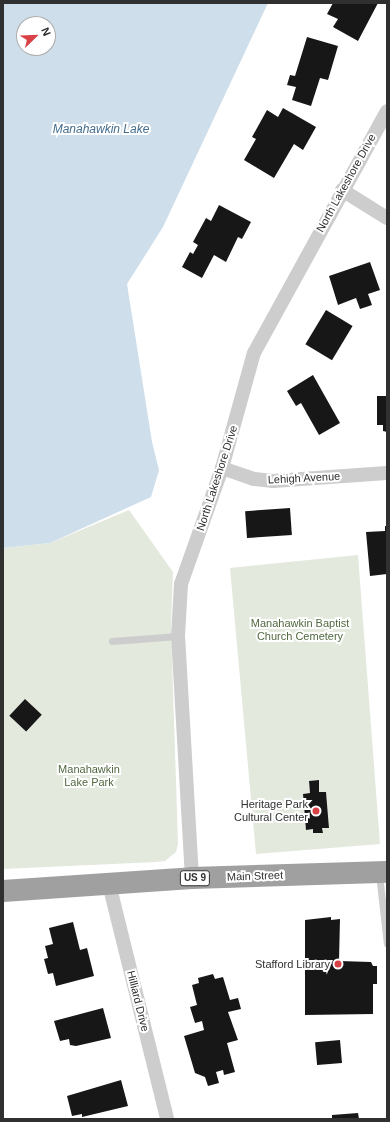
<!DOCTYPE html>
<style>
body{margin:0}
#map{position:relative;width:390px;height:1122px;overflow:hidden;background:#fff;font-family:Arial,sans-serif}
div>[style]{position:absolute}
.green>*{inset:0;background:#e3e9dd}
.water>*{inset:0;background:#cedeea}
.building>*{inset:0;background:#171717;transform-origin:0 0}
.service>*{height:7px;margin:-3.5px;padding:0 3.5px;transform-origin:3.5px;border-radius:3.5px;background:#cdcdcd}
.minor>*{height:14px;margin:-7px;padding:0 7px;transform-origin:7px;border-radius:7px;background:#cdcdcd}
.trunk>*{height:22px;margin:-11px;padding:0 11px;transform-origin:11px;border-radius:11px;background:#a0a0a0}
.dots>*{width:11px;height:11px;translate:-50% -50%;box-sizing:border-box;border:2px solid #fff;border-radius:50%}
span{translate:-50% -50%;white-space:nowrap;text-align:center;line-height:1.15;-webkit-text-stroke:4px #fff;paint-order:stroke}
.shield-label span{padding:1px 3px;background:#fff;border:1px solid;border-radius:3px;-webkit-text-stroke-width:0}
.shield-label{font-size:10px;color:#303030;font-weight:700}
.street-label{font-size:11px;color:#303030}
.park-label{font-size:11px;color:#526941}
.poi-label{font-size:11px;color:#303030}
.right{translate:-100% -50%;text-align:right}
.water-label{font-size:12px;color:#446d8d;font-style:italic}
.frame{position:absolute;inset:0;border:4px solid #303030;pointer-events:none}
.north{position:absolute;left:16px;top:16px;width:40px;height:40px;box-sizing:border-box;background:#fff;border:1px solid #acacac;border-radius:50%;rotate:67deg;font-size:11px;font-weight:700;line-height:16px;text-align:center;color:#303030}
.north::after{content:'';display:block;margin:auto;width:14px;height:18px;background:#d84246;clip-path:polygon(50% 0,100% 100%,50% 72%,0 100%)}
</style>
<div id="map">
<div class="green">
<div style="clip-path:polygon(129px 510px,173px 572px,171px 626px,178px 844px,176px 852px,165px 861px,156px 862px,3px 869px,3px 548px,50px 543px)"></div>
<div style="clip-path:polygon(evenodd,358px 555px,380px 844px,256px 854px,230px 568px,358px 555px,318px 780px,319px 792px,326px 792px,329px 827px,322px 828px,323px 833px,313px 833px,313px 829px,306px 829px,303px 794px,310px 793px,309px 781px,318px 780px)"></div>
</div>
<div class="water">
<div style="clip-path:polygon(evenodd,3px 3px,268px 3px,163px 227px,127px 284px,152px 442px,159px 470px,151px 497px,50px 543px,3px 548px,3px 3px,24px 24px,48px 24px,48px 48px,24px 48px,24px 24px)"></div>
</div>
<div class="building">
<div style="clip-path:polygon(333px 3px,378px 3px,358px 41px,333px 27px,338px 19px,327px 14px)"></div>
<div style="clip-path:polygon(307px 37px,338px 46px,328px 80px,320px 78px,311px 106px,292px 100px,296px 87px,287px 85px,290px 75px,295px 76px)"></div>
<div style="clip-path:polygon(283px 108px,316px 127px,303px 150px,294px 144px,274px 178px,244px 160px,256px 139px,252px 137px,267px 110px,278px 117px)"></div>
<div style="clip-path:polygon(219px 205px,251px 222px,242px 239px,238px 237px,226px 262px,214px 255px,202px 278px,182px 267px,190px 252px,193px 254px,198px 245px,193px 242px,206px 218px,211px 221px)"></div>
<div style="clip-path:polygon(370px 262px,380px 290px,368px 294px,372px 305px,360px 309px,356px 298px,338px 305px,329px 276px)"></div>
<div style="left:326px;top:310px;width:31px;height:40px;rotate:31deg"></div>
<div style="clip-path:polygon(313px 375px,340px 423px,319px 435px,301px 403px,296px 406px,287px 391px)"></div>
<div style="clip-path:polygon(377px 396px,387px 396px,387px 432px,383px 431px,383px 425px,377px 425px)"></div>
<div style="left:290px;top:508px;width:27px;height:45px;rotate:86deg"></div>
<div style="clip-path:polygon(385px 526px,387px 526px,387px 574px,370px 576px,366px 532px,385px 531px)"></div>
<div style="left:25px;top:699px;width:23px;height:23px;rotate:43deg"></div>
<div style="clip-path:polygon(319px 780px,319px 792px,326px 792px,329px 828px,322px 828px,323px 833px,313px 833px,313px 829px,306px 830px,303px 794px,310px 793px,309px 781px)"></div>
<div style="clip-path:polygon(331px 917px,331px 920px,340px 919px,339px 961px,371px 962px,373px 966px,377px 966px,377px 984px,373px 984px,373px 1014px,305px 1015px,305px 920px)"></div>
<div style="clip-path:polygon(73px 922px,80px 950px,87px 948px,94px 976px,56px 986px,53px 973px,48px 974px,44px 959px,48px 958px,45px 946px,53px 944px,49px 928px)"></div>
<div style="clip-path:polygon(213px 974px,215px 979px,223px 977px,230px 1000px,238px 998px,241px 1009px,228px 1012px,238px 1040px,227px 1043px,235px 1072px,224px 1075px,223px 1070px,216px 1072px,219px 1083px,208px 1086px,205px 1077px,195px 1073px,184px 1036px,204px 1030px,202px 1021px,195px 1023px,190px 1007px,197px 1005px,192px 985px,199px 983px,198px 978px)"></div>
<div style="clip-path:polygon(103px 1008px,111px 1038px,76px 1046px,70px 1045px,69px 1039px,60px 1041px,54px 1021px)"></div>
<div style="left:340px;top:1040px;width:23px;height:25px;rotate:85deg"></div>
<div style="clip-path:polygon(121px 1080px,128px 1106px,82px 1117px,82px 1114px,72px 1116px,67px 1096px)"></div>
<div style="clip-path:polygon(358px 1113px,359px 1119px,332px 1119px,332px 1115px)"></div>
</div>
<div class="service">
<div style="left:112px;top:641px;width:66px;rotate:-4.3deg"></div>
<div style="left:379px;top:874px;width:70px;rotate:83.5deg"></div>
</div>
<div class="minor">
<div style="left:342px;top:190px;width:53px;rotate:31.9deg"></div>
<div style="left:222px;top:468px;width:34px;rotate:19deg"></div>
<div style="left:254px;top:479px;width:19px;rotate:6deg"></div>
<div style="left:273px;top:481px;width:114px;rotate:-4deg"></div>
<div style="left:192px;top:878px;width:242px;rotate:-93.3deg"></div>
<div style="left:178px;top:636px;width:52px;rotate:-86.7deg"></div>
<div style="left:181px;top:584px;width:123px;rotate:-70.5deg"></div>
<div style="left:222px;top:468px;width:119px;rotate:-74.5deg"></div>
<div style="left:254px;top:353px;width:276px;rotate:-61.2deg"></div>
<div style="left:109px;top:884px;width:242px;rotate:76.1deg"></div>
</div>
<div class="trunk">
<div style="left:3px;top:891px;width:189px;rotate:-3.9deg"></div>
<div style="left:192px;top:878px;width:195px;rotate:-1.8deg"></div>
</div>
<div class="dots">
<div style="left:316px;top:811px;background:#d84246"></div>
<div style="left:338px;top:964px;background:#d84246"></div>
</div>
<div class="shield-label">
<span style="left:195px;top:878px">US 9</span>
</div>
<div class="street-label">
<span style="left:346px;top:183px;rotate:-61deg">North Lakeshore Drive</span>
<span style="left:217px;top:478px;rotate:-72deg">North Lakeshore Drive</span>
<span style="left:304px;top:478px;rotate:-3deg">Lehigh Avenue</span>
<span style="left:255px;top:876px;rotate:-2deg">Main Street</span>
<span style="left:138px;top:1001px;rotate:76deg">Hilliard Drive</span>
</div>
<div class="park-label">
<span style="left:300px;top:630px">Manahawkin Baptist<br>Church Cemetery</span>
<span style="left:89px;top:776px">Manahawkin<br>Lake Park</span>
</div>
<div class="poi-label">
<span class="right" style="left:308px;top:811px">Heritage Park<br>Cultural Center</span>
<span class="right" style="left:330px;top:964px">Stafford Library</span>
</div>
<div class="water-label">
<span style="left:101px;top:130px">Manahawkin Lake</span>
</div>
<div class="frame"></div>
<div class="north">N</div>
</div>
